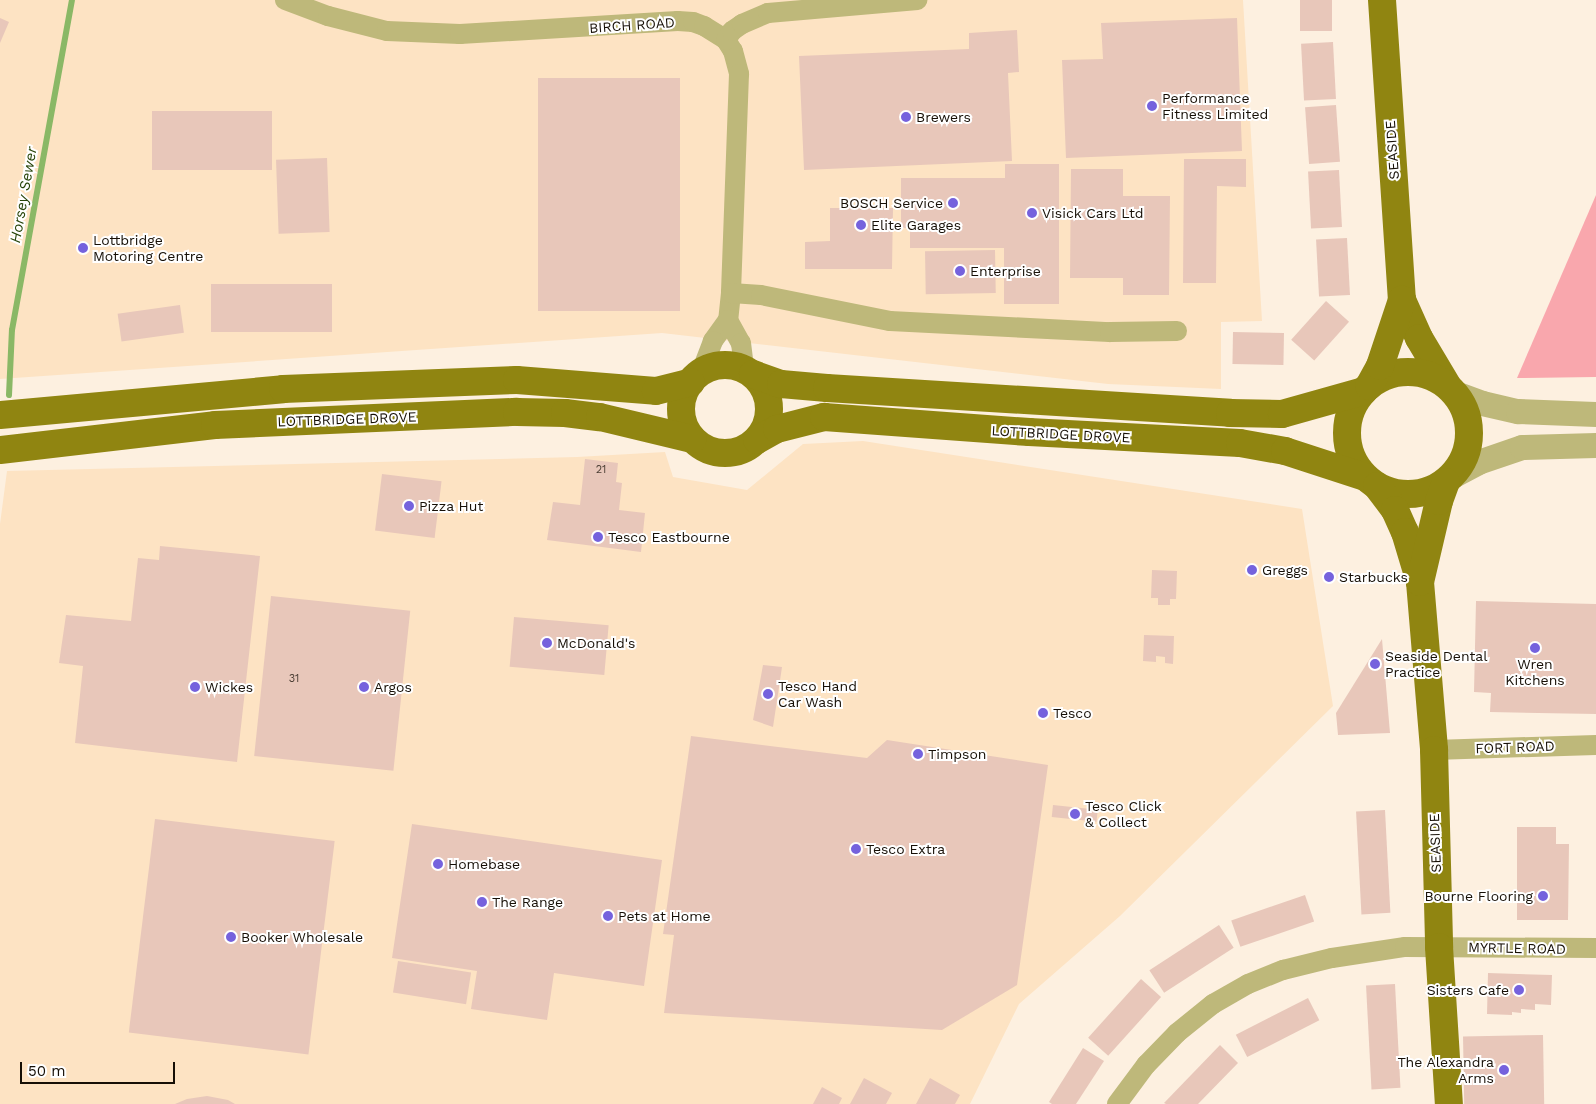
<!DOCTYPE html>
<style>
body{margin:0}
#map{position:relative;width:1596px;height:1104px;overflow:hidden;background:#fdf0e0;font-family:"Work Sans",sans-serif}
div>[style]{position:absolute}
.built>*{inset:0;background:#fde3c3}
.green>*{inset:0;background:#f9a7ad}
.stream>*{height:6px;margin:-3px;padding:0 3px;transform-origin:3px;border-radius:3px;background:#8ab866}
.building>*{inset:0;background:#e8c7ba;transform-origin:0 0}
.minor>*{height:20px;margin:-10px;padding:0 10px;transform-origin:10px;border-radius:10px;background:#beb87a}
.tertiary>*{height:25px;margin:-12.5px;padding:0 12.5px;transform-origin:12.5px;border-radius:12.5px;background:#beb87a}
.primary>*{height:28px;margin:-14px;padding:0 14px;transform-origin:14px;border-radius:14px;background:#908511}
.primary>.ring{margin:-14px;padding:0;box-sizing:content-box;background:none;border:28px solid #908511;border-radius:50%}
.dots>*{width:14px;height:14px;translate:-50% -50%;box-sizing:border-box;border:2px solid #fff;border-radius:50%}
span{translate:-50% -50%;white-space:nowrap;text-align:center;line-height:1.15;-webkit-text-stroke:4px #fff;paint-order:stroke}
.number-label{font-size:11px;color:#4a3d33}
.number-label span{-webkit-text-stroke-width:0}
.street-label{font-size:14px;color:#160f06}
.poi-label{font-size:14px;color:#160f06}
.left{translate:0 -50%;text-align:left}
.right{translate:-100% -50%;text-align:right}
.water-label{font-size:15px;color:#28450a;font-style:italic}
.scale{position:absolute;left:20px;top:1062px;width:155px;height:22px;box-sizing:border-box;border:2px solid #160f06;border-top:0;padding-left:6px;font-size:15px;line-height:18px;white-space:nowrap;color:#160f06;-webkit-text-stroke:4px #fff;paint-order:stroke}
</style>
<div id="map">
<div class="built">
<div style="clip-path:polygon(0 0,1243px 0,1262px 321px,1221px 322px,1221px 389px,1108px 384px,662px 333px,0 379px)"></div>
<div style="clip-path:polygon(863px 441px,1302px 509px,1333px 706px,1120px 916px,1019px 1004px,970px 1104px,0 1104px,0 524px,7px 471px,577px 457px,665px 452px,673px 477px,747px 490px,803px 444px)"></div>
</div>
<div class="green">
<div style="clip-path:polygon(1596px 195px,1596px 377px,1517px 378px)"></div>
</div>
<div class="stream">
<div style="left:9px;top:395px;width:65px;rotate:-87.4deg"></div>
<div style="left:12px;top:330px;width:335px;rotate:-79.7deg"></div>
</div>
<div class="building">
<div style="left:1300px;top:0;width:32px;height:31px"></div>
<div style="clip-path:polygon(0 18px,9px 22px,0 43px)"></div>
<div style="clip-path:polygon(1237px 18px,1242px 151px,1066px 158px,1062px 60px,1103px 59px,1101px 23px)"></div>
<div style="clip-path:polygon(1017px 30px,1019px 72px,1008px 73px,1012px 161px,804px 170px,799px 56px,969px 49px,969px 33px)"></div>
<div style="left:1333px;top:42px;width:57px;height:32px;rotate:87deg"></div>
<div style="left:680px;top:78px;width:233px;height:142px;rotate:90deg"></div>
<div style="left:1336px;top:105px;width:57px;height:31px;rotate:86deg"></div>
<div style="left:272px;top:111px;width:59px;height:120px;rotate:90deg"></div>
<div style="left:327px;top:158px;width:74px;height:51px;rotate:88deg"></div>
<div style="clip-path:polygon(1184px 159px,1246px 159px,1246px 187px,1217px 186px,1216px 283px,1183px 283px)"></div>
<div style="clip-path:polygon(1005px 164px,1059px 164px,1059px 304px,1004px 304px,1004px 248px,910px 248px,910px 228px,901px 228px,901px 178px,1005px 178px)"></div>
<div style="clip-path:polygon(1071px 169px,1123px 169px,1123px 196px,1170px 196px,1169px 295px,1123px 295px,1123px 278px,1070px 278px)"></div>
<div style="left:1339px;top:170px;width:57px;height:31px;rotate:87deg"></div>
<div style="clip-path:polygon(830px 208px,893px 208px,892px 269px,805px 269px,805px 242px,830px 241px)"></div>
<div style="left:1347px;top:238px;width:57px;height:31px;rotate:87deg"></div>
<div style="left:995px;top:250px;width:43px;height:70px;rotate:89deg"></div>
<div style="left:332px;top:284px;width:48px;height:121px;rotate:90deg"></div>
<div style="left:1326px;top:301px;width:31px;height:52px;rotate:42deg"></div>
<div style="left:180px;top:305px;width:28px;height:63px;rotate:82deg"></div>
<div style="left:1233px;top:332px;width:51px;height:32px;rotate:1deg"></div>
<div style="clip-path:polygon(585px 459px,618px 463px,616px 482px,622px 483px,619px 510px,645px 513px,641px 552px,547px 540px,553px 502px,580px 505px)"></div>
<div style="left:382px;top:474px;width:60px;height:57px;rotate:7deg"></div>
<div style="clip-path:polygon(160px 546px,260px 556px,237px 762px,75px 743px,83px 666px,59px 663px,66px 615px,131px 621px,138px 558px,159px 560px)"></div>
<div style="clip-path:polygon(1152px 570px,1177px 571px,1176px 599px,1170px 599px,1170px 605px,1158px 605px,1158px 598px,1151px 598px)"></div>
<div style="left:271px;top:596px;width:140px;height:161px;rotate:6deg"></div>
<div style="clip-path:polygon(1476px 601px,1596px 604px,1596px 714px,1490px 712px,1491px 693px,1474px 692px)"></div>
<div style="left:514px;top:617px;width:95px;height:50px;rotate:5deg"></div>
<div style="clip-path:polygon(1144px 635px,1174px 636px,1173px 664px,1165px 663px,1165px 657px,1156px 656px,1156px 662px,1143px 661px)"></div>
<div style="clip-path:polygon(1382px 639px,1390px 733px,1338px 735px,1336px 713px)"></div>
<div style="clip-path:polygon(763px 665px,782px 667px,773px 727px,753px 720px)"></div>
<div style="clip-path:polygon(691px 736px,867px 758px,887px 740px,1048px 765px,1017px 985px,942px 1030px,664px 1013px,674px 935px,663px 934px)"></div>
<div style="left:1053px;top:805px;width:45px;height:12px;rotate:6deg"></div>
<div style="left:1385px;top:810px;width:103px;height:29px;rotate:87deg"></div>
<div style="left:155px;top:819px;width:181px;height:215px;rotate:7deg"></div>
<div style="clip-path:polygon(412px 824px,662px 860px,644px 986px,554px 973px,547px 1020px,471px 1009px,477px 971px,392px 958px)"></div>
<div style="clip-path:polygon(1517px 827px,1556px 827px,1556px 844px,1569px 844px,1568px 920px,1517px 920px)"></div>
<div style="left:1305px;top:895px;width:28px;height:78px;rotate:71deg"></div>
<div style="left:1219px;top:925px;width:27px;height:83px;rotate:57deg"></div>
<div style="left:398px;top:961px;width:74px;height:32px;rotate:9deg"></div>
<div style="clip-path:polygon(1488px 973px,1552px 975px,1551px 1005px,1535px 1004px,1535px 1010px,1521px 1009px,1521px 1013px,1512px 1012px,1512px 1015px,1487px 1014px)"></div>
<div style="left:1141px;top:979px;width:27px;height:79px;rotate:42deg"></div>
<div style="left:1395px;top:984px;width:104px;height:29px;rotate:87deg"></div>
<div style="left:1308px;top:998px;width:25px;height:81px;rotate:63deg"></div>
<div style="left:1543px;top:1035px;width:69px;height:80px;rotate:89deg"></div>
<div style="clip-path:polygon(1220px 1045px,1238px 1063px,1198px 1104px,1166px 1104px,1164px 1103px)"></div>
<div style="clip-path:polygon(1083px 1048px,1104px 1061px,1076px 1104px,1052px 1104px,1049px 1102px)"></div>
<div style="clip-path:polygon(864px 1078px,892px 1093px,886px 1104px,850px 1104px)"></div>
<div style="clip-path:polygon(930px 1078px,960px 1095px,955px 1104px,916px 1104px)"></div>
<div style="clip-path:polygon(822px 1087px,842px 1098px,839px 1104px,813px 1104px)"></div>
<div style="clip-path:polygon(207px 1096px,228px 1100px,235px 1104px,175px 1104px,187px 1099px)"></div>
</div>
<div class="minor">
<div style="left:285px;top:0;width:46px;rotate:20.4deg"></div>
<div style="left:328px;top:16px;width:61px;rotate:14.3deg"></div>
<div style="left:387px;top:31px;width:73px;rotate:2.4deg"></div>
<div style="left:460px;top:34px;width:218px;rotate:-3.4deg"></div>
<div style="left:678px;top:21px;width:15px;rotate:4deg"></div>
<div style="left:693px;top:22px;width:12px;rotate:20deg"></div>
<div style="left:704px;top:26px;width:26px;rotate:32deg"></div>
<div style="left:726px;top:40px;width:13px;rotate:58deg"></div>
<div style="left:733px;top:51px;width:24px;rotate:75deg"></div>
<div style="left:739px;top:74px;width:219px;rotate:92.1deg"></div>
<div style="left:731px;top:293px;width:27px;rotate:96deg"></div>
<div style="left:728px;top:320px;width:26px;rotate:126deg"></div>
<div style="left:713px;top:341px;width:33px;rotate:111deg"></div>
<div style="left:726px;top:40px;width:11px;rotate:-56deg"></div>
<div style="left:732px;top:31px;width:12px;rotate:-35deg"></div>
<div style="left:742px;top:24px;width:28px;rotate:-23deg"></div>
<div style="left:768px;top:13px;width:150px;rotate:-5deg"></div>
<div style="left:731px;top:293px;width:30px;rotate:4deg"></div>
<div style="left:761px;top:295px;width:132px;rotate:11.4deg"></div>
<div style="left:890px;top:321px;width:220px;rotate:2.9deg"></div>
<div style="left:1110px;top:332px;width:67px;rotate:-0.9deg"></div>
<div style="left:728px;top:320px;width:26px;rotate:61deg"></div>
<div style="left:741px;top:343px;width:26px;rotate:83deg"></div>
<div style="left:1434px;top:750px;width:162px;rotate:-1.8deg"></div>
<div style="left:1117px;top:1104px;width:49px;rotate:-53.4deg"></div>
<div style="left:1146px;top:1065px;width:45px;rotate:-45.9deg"></div>
<div style="left:1177px;top:1033px;width:46px;rotate:-38.9deg"></div>
<div style="left:1213px;top:1004px;width:40px;rotate:-29.7deg"></div>
<div style="left:1248px;top:984px;width:38px;rotate:-22deg"></div>
<div style="left:1283px;top:970px;width:50px;rotate:-13.8deg"></div>
<div style="left:1332px;top:958px;width:74px;rotate:-8.6deg"></div>
<div style="left:1405px;top:947px;width:191px;rotate:0.3deg"></div>
</div>
<div class="tertiary">
<div style="left:1455px;top:393px;width:29px;rotate:20deg"></div>
<div style="left:1482px;top:403px;width:37px;rotate:13deg"></div>
<div style="left:1518px;top:411px;width:78px;rotate:2.2deg"></div>
<div style="left:1452px;top:476px;width:30px;rotate:-28deg"></div>
<div style="left:1478px;top:462px;width:46px;rotate:-18.8deg"></div>
<div style="left:1522px;top:447px;width:74px;rotate:-1.5deg"></div>
</div>
<div class="primary">
<div style="left:1382px;top:0;width:301px;rotate:86.2deg"></div>
<div style="left:1402px;top:300px;width:42px;rotate:65.9deg"></div>
<div style="left:1419px;top:338px;width:55px;rotate:59.2deg"></div>
<div class="ring" style="left:681px;top:365px;width:60px;height:60px"></div>
<div class="ring" style="left:1347px;top:372px;width:94px;height:94px"></div>
<div style="left:753px;top:374px;width:30px;rotate:20deg"></div>
<div style="left:781px;top:384px;width:46px;rotate:5deg"></div>
<div style="left:827px;top:388px;width:404px;rotate:3.5deg"></div>
<div style="left:1230px;top:413px;width:52px;rotate:1.1deg"></div>
<div style="left:1282px;top:414px;width:85px;rotate:-15.7deg"></div>
<div style="left:1369px;top:386px;width:23px;rotate:-61deg"></div>
<div style="left:1380px;top:366px;width:70px;rotate:-71.6deg"></div>
<div style="left:0;top:415px;width:284px;rotate:-5.2deg"></div>
<div style="left:283px;top:389px;width:234px;rotate:-2.2deg"></div>
<div style="left:517px;top:380px;width:139px;rotate:4.5deg"></div>
<div style="left:656px;top:391px;width:36px;rotate:-14deg"></div>
<div style="left:757px;top:440px;width:23px;rotate:-29deg"></div>
<div style="left:777px;top:429px;width:49px;rotate:-14.3deg"></div>
<div style="left:824px;top:417px;width:206px;rotate:4.2deg"></div>
<div style="left:1029px;top:432px;width:211px;rotate:3deg"></div>
<div style="left:1240px;top:443px;width:46px;rotate:10.1deg"></div>
<div style="left:1285px;top:451px;width:84px;rotate:18deg"></div>
<div style="left:0;top:450px;width:216px;rotate:-6.6deg"></div>
<div style="left:215px;top:425px;width:302px;rotate:-2.5deg"></div>
<div style="left:517px;top:412px;width:48px;rotate:1.2deg"></div>
<div style="left:565px;top:413px;width:35px;rotate:7deg"></div>
<div style="left:600px;top:417px;width:95px;rotate:13.4deg"></div>
<div style="left:1377px;top:486px;width:30px;rotate:53deg"></div>
<div style="left:1395px;top:510px;width:24px;rotate:66deg"></div>
<div style="left:1405px;top:532px;width:52px;rotate:73.3deg"></div>
<div style="left:1420px;top:582px;width:169px;rotate:85.2deg"></div>
<div style="left:1434px;top:750px;width:197px;rotate:88.5deg"></div>
<div style="left:1439px;top:947px;width:157px;rotate:86.4deg"></div>
<div style="left:1420px;top:582px;width:83px;rotate:-76.8deg"></div>
<div style="left:1439px;top:501px;width:20px;rotate:-70deg"></div>
</div>
<div class="dots">
<div style="left:1152px;top:106px;background:#7562dd"></div>
<div style="left:906px;top:117px;background:#7562dd"></div>
<div style="left:953px;top:203px;background:#7562dd"></div>
<div style="left:1032px;top:213px;background:#7562dd"></div>
<div style="left:861px;top:225px;background:#7562dd"></div>
<div style="left:83px;top:248px;background:#7562dd"></div>
<div style="left:960px;top:271px;background:#7562dd"></div>
<div style="left:409px;top:506px;background:#7562dd"></div>
<div style="left:598px;top:537px;background:#7562dd"></div>
<div style="left:1252px;top:570px;background:#7562dd"></div>
<div style="left:1329px;top:577px;background:#7562dd"></div>
<div style="left:547px;top:643px;background:#7562dd"></div>
<div style="left:1535px;top:648px;background:#7562dd"></div>
<div style="left:1375px;top:664px;background:#7562dd"></div>
<div style="left:195px;top:687px;background:#7562dd"></div>
<div style="left:364px;top:687px;background:#7562dd"></div>
<div style="left:768px;top:694px;background:#7562dd"></div>
<div style="left:1043px;top:713px;background:#7562dd"></div>
<div style="left:918px;top:754px;background:#7562dd"></div>
<div style="left:1075px;top:814px;background:#7562dd"></div>
<div style="left:856px;top:849px;background:#7562dd"></div>
<div style="left:438px;top:864px;background:#7562dd"></div>
<div style="left:1543px;top:896px;background:#7562dd"></div>
<div style="left:482px;top:902px;background:#7562dd"></div>
<div style="left:608px;top:916px;background:#7562dd"></div>
<div style="left:231px;top:937px;background:#7562dd"></div>
<div style="left:1519px;top:990px;background:#7562dd"></div>
<div style="left:1504px;top:1070px;background:#7562dd"></div>
</div>
<div class="number-label">
<span style="left:601px;top:470px">21</span>
<span style="left:294px;top:679px">31</span>
</div>
<div class="street-label">
<span style="left:632px;top:25px;rotate:-4deg">BIRCH ROAD</span>
<span style="left:1392px;top:150px;rotate:-94deg">SEASIDE</span>
<span style="left:347px;top:419px;rotate:-2deg">LOTTBRIDGE DROVE</span>
<span style="left:1061px;top:434px;rotate:3deg">LOTTBRIDGE DROVE</span>
<span style="left:1515px;top:747px;rotate:-2deg">FORT ROAD</span>
<span style="left:1435px;top:843px;rotate:-92deg">SEASIDE</span>
<span style="left:1517px;top:948px;rotate:1deg">MYRTLE ROAD</span>
</div>
<div class="poi-label">
<span class="left" style="left:1162px;top:106px">Performance<br>Fitness Limited</span>
<span class="left" style="left:916px;top:117px">Brewers</span>
<span class="right" style="left:943px;top:203px">BOSCH Service</span>
<span class="left" style="left:1042px;top:213px">Visick Cars Ltd</span>
<span class="left" style="left:871px;top:225px">Elite Garages</span>
<span class="left" style="left:93px;top:248px">Lottbridge<br>Motoring Centre</span>
<span class="left" style="left:970px;top:271px">Enterprise</span>
<span class="left" style="left:419px;top:506px">Pizza Hut</span>
<span class="left" style="left:608px;top:537px">Tesco Eastbourne</span>
<span class="left" style="left:1262px;top:570px">Greggs</span>
<span class="left" style="left:1339px;top:577px">Starbucks</span>
<span class="left" style="left:557px;top:643px">McDonald's</span>
<span class="left" style="left:1385px;top:664px">Seaside Dental<br>Practice</span>
<span style="left:1535px;top:672px">Wren<br>Kitchens</span>
<span class="left" style="left:778px;top:694px">Tesco Hand<br>Car Wash</span>
<span class="left" style="left:205px;top:687px">Wickes</span>
<span class="left" style="left:374px;top:687px">Argos</span>
<span class="left" style="left:1053px;top:713px">Tesco</span>
<span class="left" style="left:928px;top:754px">Timpson</span>
<span class="left" style="left:1085px;top:814px">Tesco Click<br>&amp; Collect</span>
<span class="left" style="left:866px;top:849px">Tesco Extra</span>
<span class="left" style="left:448px;top:864px">Homebase</span>
<span class="right" style="left:1533px;top:896px">Bourne Flooring</span>
<span class="left" style="left:492px;top:902px">The Range</span>
<span class="left" style="left:618px;top:916px">Pets at Home</span>
<span class="left" style="left:241px;top:937px">Booker Wholesale</span>
<span class="right" style="left:1509px;top:990px">Sisters Cafe</span>
<span class="right" style="left:1494px;top:1070px">The Alexandra<br>Arms</span>
</div>
<div class="water-label">
<span style="left:24px;top:195px;rotate:-80deg">Horsey Sewer</span>
</div>
<div class="scale">50 m</div>
</div>
